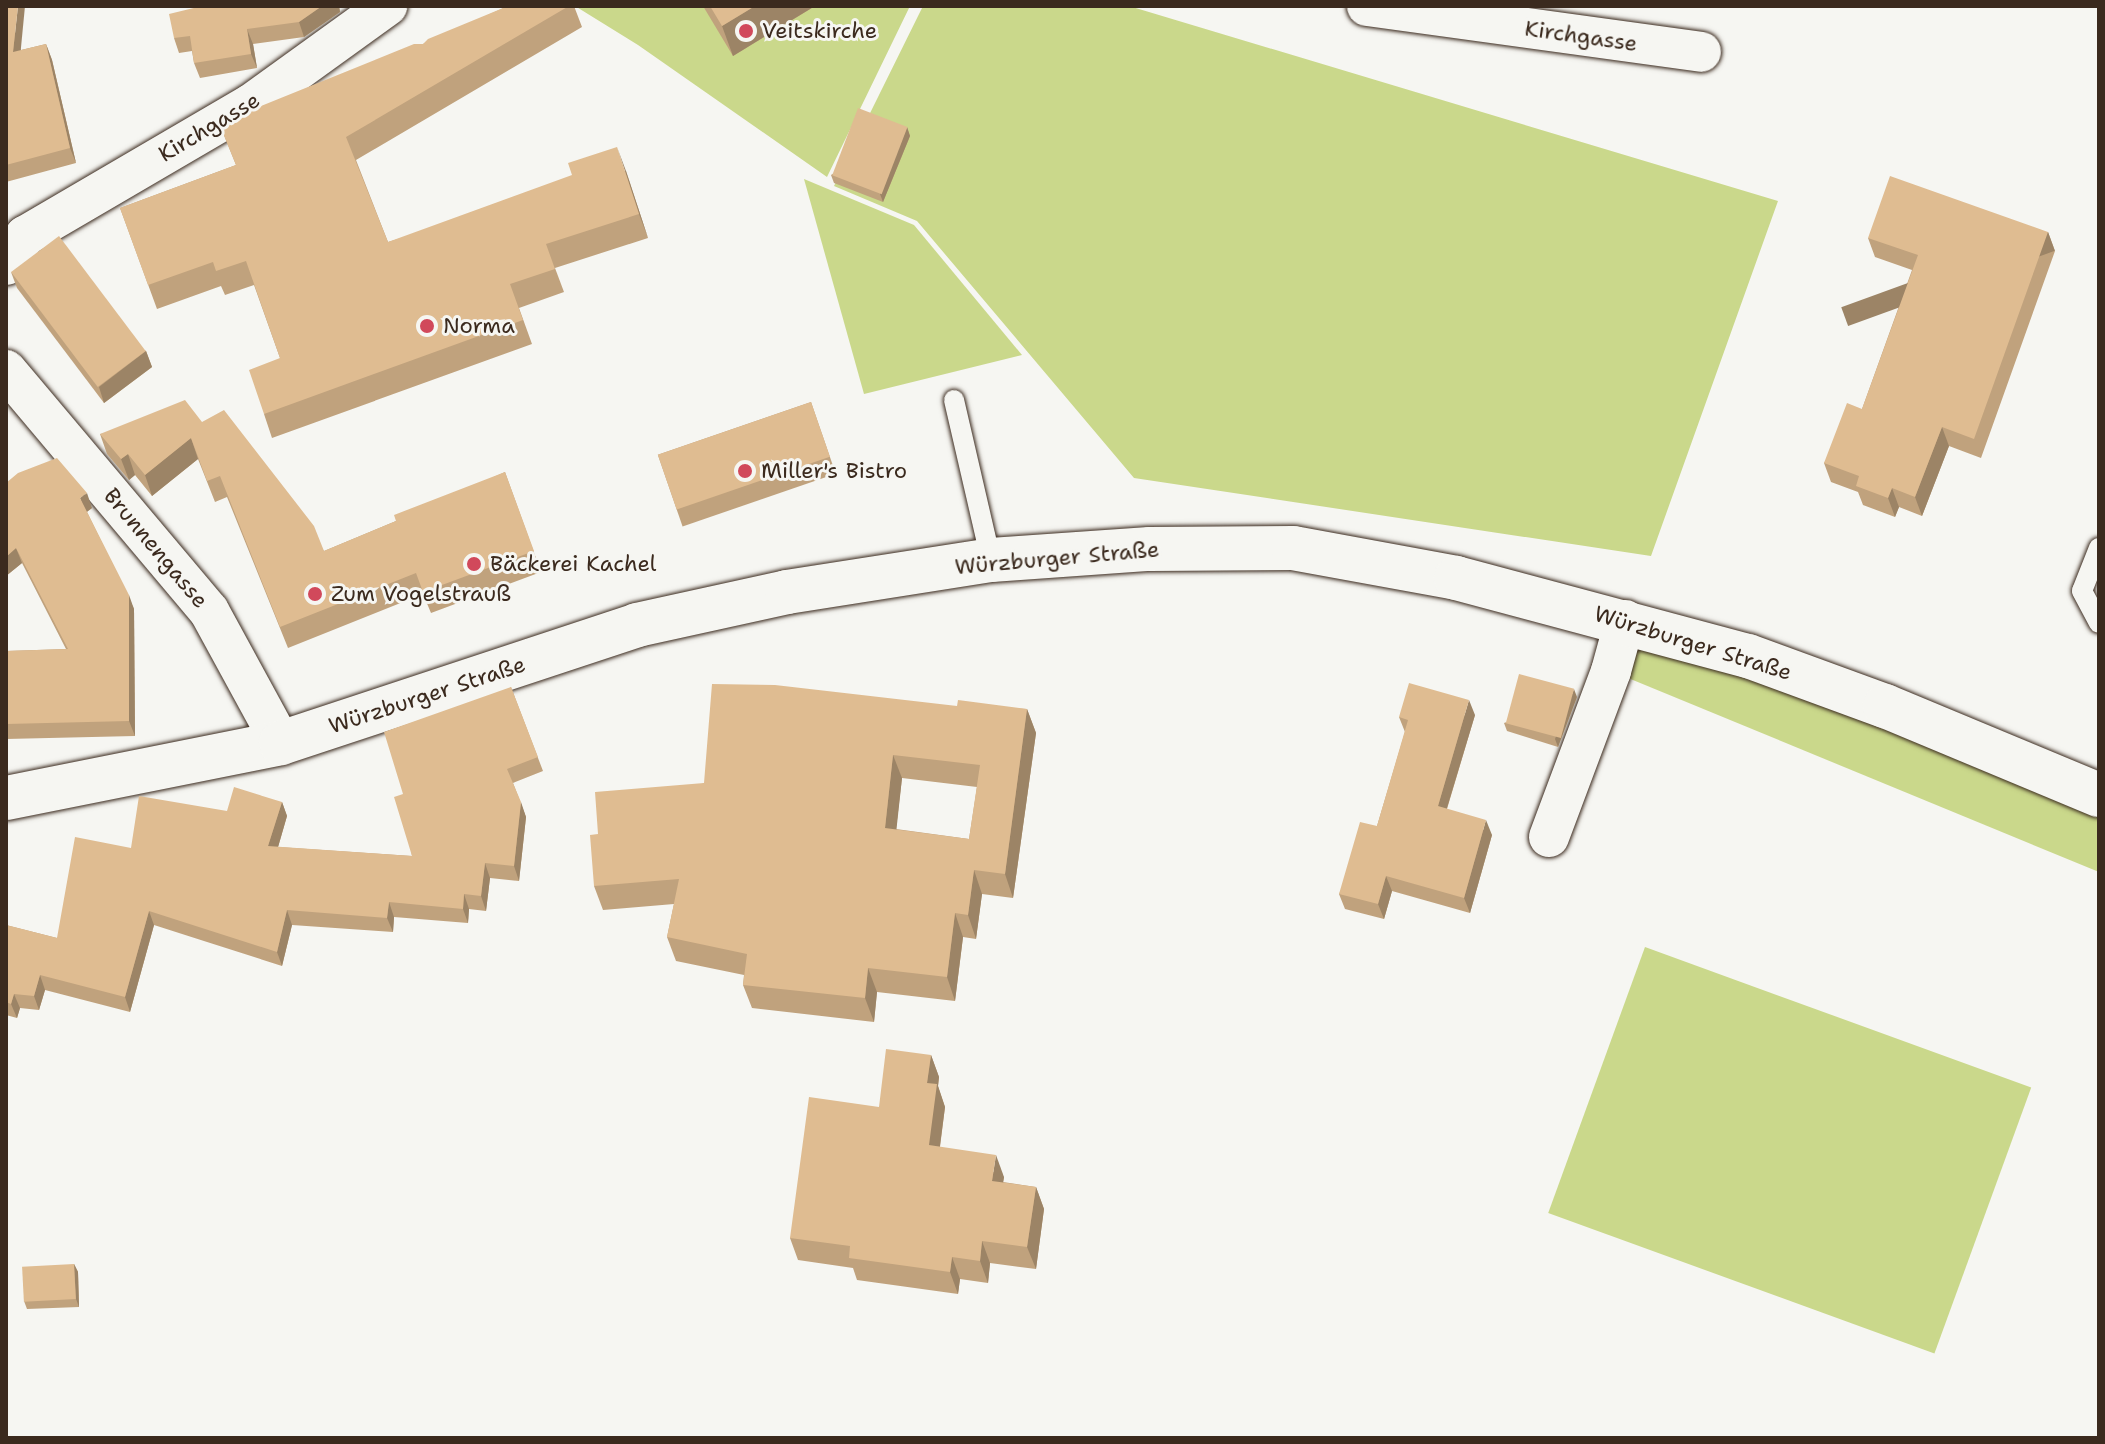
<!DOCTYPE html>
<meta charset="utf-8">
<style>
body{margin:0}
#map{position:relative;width:2105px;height:1444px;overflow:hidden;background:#f6f6f2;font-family:"Shantell Sans",sans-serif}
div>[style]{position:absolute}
.green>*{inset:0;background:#cad88b;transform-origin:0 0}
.roads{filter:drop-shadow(0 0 2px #3b2a1e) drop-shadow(0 0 2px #3b2a1e)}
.service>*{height:20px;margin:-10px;padding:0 10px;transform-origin:10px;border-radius:10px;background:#f6f6f2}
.minor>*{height:40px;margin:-20px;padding:0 20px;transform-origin:20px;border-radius:20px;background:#f6f6f2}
.secondary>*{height:44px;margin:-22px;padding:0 22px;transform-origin:22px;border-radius:22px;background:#f6f6f2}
.wall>*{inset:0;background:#c0a27d;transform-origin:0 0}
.shaded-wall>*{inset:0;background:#9c8466;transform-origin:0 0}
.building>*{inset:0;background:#dfbc91;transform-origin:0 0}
.dots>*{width:22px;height:22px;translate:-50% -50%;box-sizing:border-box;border:4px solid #f6f6f2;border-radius:50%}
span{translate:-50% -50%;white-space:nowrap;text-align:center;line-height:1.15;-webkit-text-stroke:6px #f6f6f2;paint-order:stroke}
.poi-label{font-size:22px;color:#3b2a1e}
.left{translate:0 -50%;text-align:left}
.street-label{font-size:22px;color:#3b2a1e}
.frame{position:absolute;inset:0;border:8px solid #3b2a1e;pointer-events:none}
</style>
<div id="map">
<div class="green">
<div style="clip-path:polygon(575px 6px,910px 6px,827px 177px,638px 45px)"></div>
<div style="clip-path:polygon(923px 6px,1129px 6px,1778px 201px,1651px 556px,1134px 478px,917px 221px,834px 186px)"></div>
<div style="clip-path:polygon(804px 179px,914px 225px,1022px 355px,864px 394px)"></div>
<div style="clip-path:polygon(1625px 620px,2099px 795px,2099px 872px,1611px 671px)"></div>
<div style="left:1645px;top:947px;width:411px;height:283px;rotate:20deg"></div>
</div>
<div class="roads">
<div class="service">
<div style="left:954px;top:400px;width:164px;rotate:77deg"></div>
<div style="left:2099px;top:548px;width:46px;rotate:111.6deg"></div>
<div style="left:2082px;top:591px;width:36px;rotate:62deg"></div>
</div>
<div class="minor">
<div style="left:1367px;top:6px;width:337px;rotate:7.8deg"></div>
<div style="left:6px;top:265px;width:35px;rotate:-57deg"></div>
<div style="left:25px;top:236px;width:262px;rotate:-30.3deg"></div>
<div style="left:251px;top:104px;width:168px;rotate:-35.8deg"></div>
<div style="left:6px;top:370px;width:315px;rotate:49.9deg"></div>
<div style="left:209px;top:611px;width:150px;rotate:61.4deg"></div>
<div style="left:1549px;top:837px;width:177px;rotate:-69.5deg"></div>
<div style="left:1611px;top:671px;width:53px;rotate:-74.6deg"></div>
</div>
<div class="secondary">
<div style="left:6px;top:798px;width:280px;rotate:-11.3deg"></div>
<div style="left:281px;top:743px;width:375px;rotate:-18.3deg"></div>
<div style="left:637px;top:625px;width:154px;rotate:-12.4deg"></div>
<div style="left:787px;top:592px;width:206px;rotate:-8.9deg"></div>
<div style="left:991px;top:560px;width:159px;rotate:-4deg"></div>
<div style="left:1150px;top:549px;width:143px;rotate:-0.4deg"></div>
<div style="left:1293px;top:548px;width:166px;rotate:10.4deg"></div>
<div style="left:1456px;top:578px;width:302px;rotate:15deg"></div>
<div style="left:1748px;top:656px;width:146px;rotate:20.1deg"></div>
<div style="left:1885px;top:706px;width:232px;rotate:22.6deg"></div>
</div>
</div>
<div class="wall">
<div style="clip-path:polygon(6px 6px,21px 50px,46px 44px,52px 60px,76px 163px,6px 182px)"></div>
<div style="clip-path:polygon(202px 6px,339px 6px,340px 12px,304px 37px,253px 44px,257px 68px,200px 78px,194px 63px,192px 51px,179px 53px,174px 38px)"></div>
<div style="clip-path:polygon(508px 6px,574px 6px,582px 27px,356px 160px,388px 242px,626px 171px,648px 238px,555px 268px,564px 292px,519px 308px,532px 344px,272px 438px,264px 414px,280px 358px,254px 285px,225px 295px,221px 286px,157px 309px,120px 208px,236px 165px,219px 123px,423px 44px)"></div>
<div style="clip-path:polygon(703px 6px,815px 6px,733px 56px)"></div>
<div style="clip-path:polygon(907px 127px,910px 136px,883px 202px,834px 183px,831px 175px)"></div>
<div style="clip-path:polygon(2048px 232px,2055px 251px,1981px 458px,1949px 446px,1922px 516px,1899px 507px,1895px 517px,1863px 505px,1858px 492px,1831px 482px,1824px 463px,1862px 409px,1912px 270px,1875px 257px,1868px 238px)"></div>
<div style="clip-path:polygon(11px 272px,146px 351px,152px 367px,104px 403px,17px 288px)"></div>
<div style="left:811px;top:402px;width:76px;height:162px;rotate:71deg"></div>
<div style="clip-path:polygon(202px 422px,324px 551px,396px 521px,505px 472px,541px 572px,431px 613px,423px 594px,288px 648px,227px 497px,215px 502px,198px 459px,152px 496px,135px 475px,129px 480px,107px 454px,100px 434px)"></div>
<div style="clip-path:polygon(6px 483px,92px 508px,87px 512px,134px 609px,135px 736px,6px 739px,6px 651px,66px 649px,22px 563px,6px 576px)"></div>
<div style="clip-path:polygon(511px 687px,543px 771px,513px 783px,526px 817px,519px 881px,490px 878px,486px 911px,469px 909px,468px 923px,394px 917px,393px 932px,292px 925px,282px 966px,154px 925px,130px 1012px,45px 990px,39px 1010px,20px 1008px,17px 1018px,6px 1015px,6px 925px,57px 938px,131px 848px,227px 811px,282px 802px,287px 816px,278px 847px,412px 856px,403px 794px)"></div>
<div style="clip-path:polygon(1577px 697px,1558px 747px,1507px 731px,1504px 723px)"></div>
<div style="clip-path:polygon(evenodd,957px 706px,1027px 709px,1036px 733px,1013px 898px,982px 894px,976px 939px,963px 937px,955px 1001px,877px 992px,874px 1022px,752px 1008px,743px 985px,744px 975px,676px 961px,667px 937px,674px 904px,603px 910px,594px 886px,598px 834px,704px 783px,957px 706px,902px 778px,977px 787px,969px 839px,896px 829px,902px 778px)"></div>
<div style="clip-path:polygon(1475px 715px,1447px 809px,1492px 835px,1470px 913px,1392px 891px,1384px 919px,1345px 909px,1339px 894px,1377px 826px,1405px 732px,1399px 717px)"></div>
<div style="clip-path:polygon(931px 1055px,939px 1077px,938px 1086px,945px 1107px,940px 1147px,1004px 1177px,1003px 1182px,1036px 1187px,1044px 1209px,1036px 1269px,990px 1263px,988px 1283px,960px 1279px,958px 1294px,857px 1280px,853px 1268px,798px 1260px,790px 1238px,879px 1107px)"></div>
<div style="clip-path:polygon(74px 1264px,78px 1272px,79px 1307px,27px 1309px,24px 1301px)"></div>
</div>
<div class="shaded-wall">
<div style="clip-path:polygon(18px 6px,25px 6px,19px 68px,13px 52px)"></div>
<div style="clip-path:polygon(322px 6px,339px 6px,340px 12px,304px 37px,299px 22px)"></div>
<div style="clip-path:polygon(755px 6px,815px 6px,733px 56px,722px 26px)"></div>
<div style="clip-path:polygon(247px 29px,253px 44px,257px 68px,251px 54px)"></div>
<div style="clip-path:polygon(46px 44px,52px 60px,76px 163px,70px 148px)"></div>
<div style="clip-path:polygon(907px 127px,910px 136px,883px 202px,880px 194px)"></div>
<div style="clip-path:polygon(617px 147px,626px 171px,648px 238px,639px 214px)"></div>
<div style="left:2048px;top:232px;width:20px;height:220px;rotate:70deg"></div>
<div style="clip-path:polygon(146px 351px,152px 367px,104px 403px,99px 387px)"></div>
<div style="clip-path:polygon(1942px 427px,1949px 446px,1922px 516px,1915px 497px)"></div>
<div style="clip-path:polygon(191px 438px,198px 459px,152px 496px,145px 475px)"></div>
<div style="clip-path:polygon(128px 454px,135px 475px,129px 480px,121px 459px)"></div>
<div style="clip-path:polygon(1892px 488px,1899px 507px,1895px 517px,1888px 498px)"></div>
<div style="clip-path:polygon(87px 493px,92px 508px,85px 513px,80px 498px)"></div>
<div style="clip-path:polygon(16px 548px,22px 563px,6px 576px,6px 557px)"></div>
<div style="clip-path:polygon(129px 595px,134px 609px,135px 736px,129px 721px)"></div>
<div style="clip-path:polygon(1574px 689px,1577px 697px,1558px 747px,1555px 739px)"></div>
<div style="clip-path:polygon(1469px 700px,1475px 715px,1443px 821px,1438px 806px)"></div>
<div style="clip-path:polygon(1027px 709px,1036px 733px,1013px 898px,1005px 874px)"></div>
<div style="clip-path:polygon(893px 755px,902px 778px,894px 852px,885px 828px)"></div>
<div style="clip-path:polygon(282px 802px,287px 816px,274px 861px,268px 846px)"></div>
<div style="clip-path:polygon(521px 802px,526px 817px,519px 881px,514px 866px)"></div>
<div style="clip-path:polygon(1486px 820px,1492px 835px,1470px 913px,1464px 898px)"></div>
<div style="clip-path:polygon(485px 863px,490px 878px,486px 911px,481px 896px)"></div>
<div style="clip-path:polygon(974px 870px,982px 894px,976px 939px,968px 915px)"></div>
<div style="clip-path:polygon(1386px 876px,1392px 891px,1384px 919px,1378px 904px)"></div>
<div style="clip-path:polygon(464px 894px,469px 909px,468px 923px,463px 909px)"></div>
<div style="clip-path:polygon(389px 902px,394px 917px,393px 932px,387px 918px)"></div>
<div style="clip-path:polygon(287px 910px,292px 925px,282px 966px,277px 952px)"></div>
<div style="clip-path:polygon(149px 911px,154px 925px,130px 1012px,125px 997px)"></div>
<div style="clip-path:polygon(955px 913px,963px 937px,955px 1001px,947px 977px)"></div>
<div style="clip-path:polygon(868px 968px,877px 992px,874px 1022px,865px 998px)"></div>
<div style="clip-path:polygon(40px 975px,45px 990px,39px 1010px,34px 996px)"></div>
<div style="clip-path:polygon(14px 994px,20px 1008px,17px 1018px,11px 1004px)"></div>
<div style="clip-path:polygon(931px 1055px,939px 1077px,938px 1086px,945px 1107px,937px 1168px,929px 1145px,927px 1083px)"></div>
<div style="clip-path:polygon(996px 1155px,1004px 1177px,1000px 1203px,992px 1181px)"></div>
<div style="clip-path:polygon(1036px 1187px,1044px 1209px,1036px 1269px,1027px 1247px)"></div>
<div style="clip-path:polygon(982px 1241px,990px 1263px,988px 1283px,980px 1261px)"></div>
<div style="clip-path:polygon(952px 1257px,960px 1279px,958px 1294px,950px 1272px)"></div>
<div style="clip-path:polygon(74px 1264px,78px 1272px,79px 1307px,76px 1299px)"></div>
</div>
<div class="building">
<div style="clip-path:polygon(6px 6px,18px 6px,13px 52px,46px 44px,70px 148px,6px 165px)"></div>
<div style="clip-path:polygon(202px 6px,322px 6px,299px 22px,247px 29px,251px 54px,194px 63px,190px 36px,174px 38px,169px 14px)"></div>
<div style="clip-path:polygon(508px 6px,569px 6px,346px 137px,388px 242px,572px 175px,568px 163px,617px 147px,639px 214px,546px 244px,555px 269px,510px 284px,523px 320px,264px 414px,249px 370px,280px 358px,246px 261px,216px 271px,213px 262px,148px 285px,120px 208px,236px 165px,219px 123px,414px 44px,423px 44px,428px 39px)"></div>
<div style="clip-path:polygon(710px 6px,755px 6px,722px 26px)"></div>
<div style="left:858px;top:108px;width:53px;height:72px;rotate:21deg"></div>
<div style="clip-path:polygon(1890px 176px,2048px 232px,1974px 439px,1942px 427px,1915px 497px,1892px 488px,1888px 498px,1856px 486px,1859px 476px,1824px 463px,1847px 403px,1862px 409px,1918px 255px,1868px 238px)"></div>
<div style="left:59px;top:236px;width:144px;height:60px;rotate:53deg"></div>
<div style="clip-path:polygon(185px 400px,202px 422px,224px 410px,314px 526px,324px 551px,396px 521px,394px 515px,505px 472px,534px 551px,423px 592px,416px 573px,280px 627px,220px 476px,207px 481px,191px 438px,145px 475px,128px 454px,121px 459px,100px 434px)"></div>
<div style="left:811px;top:402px;width:58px;height:162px;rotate:71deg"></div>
<div style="clip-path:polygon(57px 458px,87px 493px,80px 498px,129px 595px,129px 721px,6px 724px,6px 651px,68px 649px,16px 548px,6px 557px,6px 483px,18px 473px)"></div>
<div style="left:1519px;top:674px;width:57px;height:51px;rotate:15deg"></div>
<div style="clip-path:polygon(1409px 683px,1469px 700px,1438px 806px,1486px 820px,1464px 898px,1386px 876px,1378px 904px,1339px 894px,1360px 822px,1377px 826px,1408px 720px,1399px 717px)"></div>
<div style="clip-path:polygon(evenodd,712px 684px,775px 685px,957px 706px,958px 700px,1027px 709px,1005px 874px,974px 870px,968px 915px,955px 913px,947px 977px,868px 968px,865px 998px,743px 985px,747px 954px,667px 937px,679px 879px,594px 886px,590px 835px,598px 834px,595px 792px,704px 783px,712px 684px,893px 755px,980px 765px,969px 839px,885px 828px,893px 755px)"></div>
<div style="clip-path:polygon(511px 687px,538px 757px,507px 769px,521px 802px,514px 866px,485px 863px,481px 896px,464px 894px,463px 909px,389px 902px,387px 918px,287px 910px,277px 952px,149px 911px,125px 997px,40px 975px,34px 996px,14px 994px,11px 1004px,6px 1002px,6px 925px,57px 938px,75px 837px,131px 848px,139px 796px,227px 811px,234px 787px,282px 802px,268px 846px,412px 856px,394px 797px,403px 794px,384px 732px)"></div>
<div style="clip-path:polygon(886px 1049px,931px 1055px,927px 1083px,937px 1084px,929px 1145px,996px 1155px,992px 1181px,1036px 1187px,1027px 1247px,982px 1241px,980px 1261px,952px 1257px,950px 1272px,849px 1258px,850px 1246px,790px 1238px,809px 1097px,879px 1107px)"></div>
<div style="left:74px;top:1264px;width:35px;height:52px;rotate:87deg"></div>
</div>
<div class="dots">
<div style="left:746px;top:31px;background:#d1495b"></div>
<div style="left:427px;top:326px;background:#d1495b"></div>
<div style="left:745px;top:471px;background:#d1495b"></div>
<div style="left:474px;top:564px;background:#d1495b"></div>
<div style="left:315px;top:594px;background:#d1495b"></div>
</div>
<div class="poi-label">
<span class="left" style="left:762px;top:31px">Veitskirche</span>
<span class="left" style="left:443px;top:326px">Norma</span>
<span class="left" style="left:761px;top:471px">Miller's Bistro</span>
<span class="left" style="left:490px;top:564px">Bäckerei Kachel</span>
<span class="left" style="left:331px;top:594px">Zum Vogelstrauß</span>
</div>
<div class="street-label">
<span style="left:1581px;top:36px;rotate:8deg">Kirchgasse</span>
<span style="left:209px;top:127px;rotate:-31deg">Kirchgasse</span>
<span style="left:156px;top:548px;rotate:50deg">Brunnengasse</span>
<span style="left:1057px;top:558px;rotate:-5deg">Würzburger Straße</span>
<span style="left:1693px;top:643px;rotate:17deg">Würzburger Straße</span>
<span style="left:427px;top:695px;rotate:-18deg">Würzburger Straße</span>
</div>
<div class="frame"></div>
</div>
